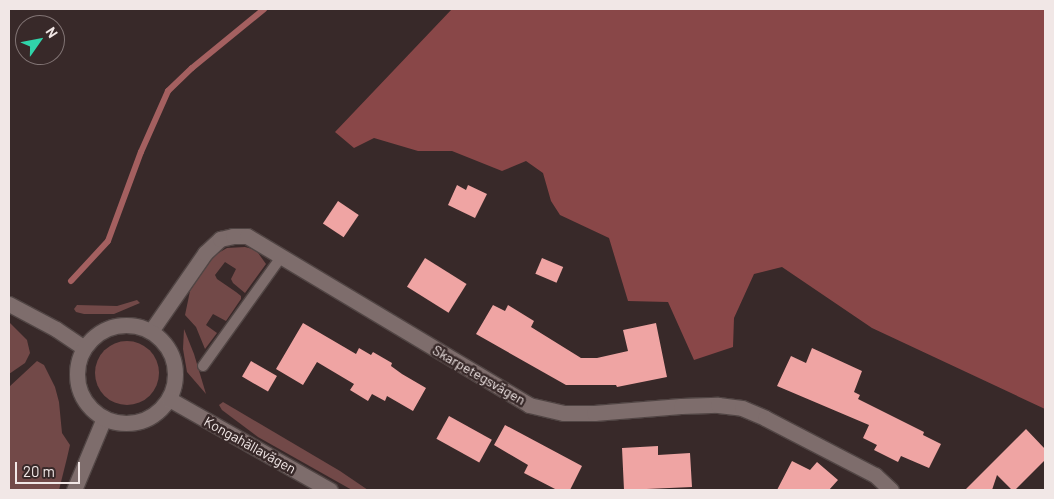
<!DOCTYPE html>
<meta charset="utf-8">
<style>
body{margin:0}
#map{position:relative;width:1054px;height:499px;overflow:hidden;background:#382929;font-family:Barlow,sans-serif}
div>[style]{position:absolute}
.green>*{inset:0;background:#724948}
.round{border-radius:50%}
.forest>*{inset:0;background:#894748}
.stream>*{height:6px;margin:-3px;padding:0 3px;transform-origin:3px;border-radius:3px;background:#a46060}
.building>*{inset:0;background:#efa4a3;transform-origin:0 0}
.roads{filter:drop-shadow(1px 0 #514544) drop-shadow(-1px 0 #514544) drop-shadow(0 1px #514544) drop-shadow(0 -1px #514544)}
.lane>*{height:10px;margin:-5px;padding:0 5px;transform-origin:5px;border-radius:5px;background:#7e6d6c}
.street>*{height:15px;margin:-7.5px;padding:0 7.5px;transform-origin:7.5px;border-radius:7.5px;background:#7e6d6c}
.secondary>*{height:15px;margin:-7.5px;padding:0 7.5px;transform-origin:7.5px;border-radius:7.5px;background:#7e6d6c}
.secondary>.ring{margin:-7.5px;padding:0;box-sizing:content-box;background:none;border:15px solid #7e6d6c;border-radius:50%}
span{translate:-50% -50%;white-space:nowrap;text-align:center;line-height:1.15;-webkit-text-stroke:5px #382929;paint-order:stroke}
.street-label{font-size:14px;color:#f1e7e6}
.frame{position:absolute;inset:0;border:10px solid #f1e7e6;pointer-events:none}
.north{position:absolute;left:15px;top:15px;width:50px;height:50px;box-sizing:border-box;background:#382929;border:1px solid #827575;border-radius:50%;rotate:57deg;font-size:14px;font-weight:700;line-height:20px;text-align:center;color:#f1e7e6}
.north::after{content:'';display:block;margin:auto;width:18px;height:22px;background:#30d4aa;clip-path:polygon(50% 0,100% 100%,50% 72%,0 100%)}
.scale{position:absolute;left:15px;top:462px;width:65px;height:22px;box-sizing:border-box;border:2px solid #f1e7e6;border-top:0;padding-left:6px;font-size:15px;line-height:18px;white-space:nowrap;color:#f1e7e6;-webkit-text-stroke:4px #382929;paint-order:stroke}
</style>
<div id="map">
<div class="green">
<i style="clip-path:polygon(245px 247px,256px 250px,266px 264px,245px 293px,233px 283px,231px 279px,236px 269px,225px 262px,215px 275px,217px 279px,236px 292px,241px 296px,241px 299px,226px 321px,213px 314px,206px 325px,217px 333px,205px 349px,196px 327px,185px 315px,190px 291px,206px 263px,213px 256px,227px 248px)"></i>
<i style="clip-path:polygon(137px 300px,140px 303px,114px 314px,84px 314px,76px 312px,74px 309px,77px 305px,117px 306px)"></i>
<i style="clip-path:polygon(9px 322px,27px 340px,30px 353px,25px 363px,9px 374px)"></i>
<i style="clip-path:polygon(184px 329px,194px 354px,206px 394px,187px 372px,183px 349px)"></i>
<i class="round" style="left:95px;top:341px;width:64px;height:64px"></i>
<i style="clip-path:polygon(37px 361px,44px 365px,55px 387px,59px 402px,62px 433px,70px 445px,67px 458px,59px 490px,9px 490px,9px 387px)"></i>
<i style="clip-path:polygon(223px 402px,340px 471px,368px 490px,352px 490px,258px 437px,222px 410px,219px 405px)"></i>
</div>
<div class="forest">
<i style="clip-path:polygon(452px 9px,1045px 9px,1045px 409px,872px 328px,782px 267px,754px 274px,734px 318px,733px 347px,694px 360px,668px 302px,628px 301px,609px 238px,560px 215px,551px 201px,543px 173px,526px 161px,502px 171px,452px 151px,418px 151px,374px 138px,354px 148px,335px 132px)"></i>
</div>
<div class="stream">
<i style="left:71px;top:281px;width:54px;rotate:-47.2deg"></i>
<i style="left:108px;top:241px;width:95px;rotate:-69.7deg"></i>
<i style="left:141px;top:152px;width:67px;rotate:-66.1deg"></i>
<i style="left:168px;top:91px;width:33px;rotate:-44deg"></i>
<i style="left:192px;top:68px;width:93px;rotate:-39.3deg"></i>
</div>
<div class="building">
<i style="clip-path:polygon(457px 185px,466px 190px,468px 185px,487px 194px,475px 218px,448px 205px)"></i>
<i style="left:338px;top:201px;width:25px;height:27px;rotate:34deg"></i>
<i style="left:425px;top:258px;width:49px;height:34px;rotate:32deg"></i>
<i style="left:542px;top:258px;width:23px;height:17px;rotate:23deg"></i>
<i style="clip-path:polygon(493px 305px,505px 311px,508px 305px,534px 321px,531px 327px,581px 358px,597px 358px,628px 351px,623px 330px,656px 323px,667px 377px,617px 387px,616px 385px,566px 385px,476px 334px)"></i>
<i style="clip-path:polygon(303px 323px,356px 354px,359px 348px,371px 355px,373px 352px,392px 363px,391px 366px,402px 374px,426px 388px,413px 411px,387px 396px,385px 401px,372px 394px,368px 401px,350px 390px,354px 384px,317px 362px,303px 385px,276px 369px)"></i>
<i style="clip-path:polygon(812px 348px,862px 371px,854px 392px,860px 395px,858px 399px,924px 432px,923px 435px,941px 444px,929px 468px,901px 456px,898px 462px,874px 450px,877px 445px,863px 438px,869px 425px,777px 386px,791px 356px,806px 363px)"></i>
<i style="left:251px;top:361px;width:30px;height:18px;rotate:30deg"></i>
<i style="left:449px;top:416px;width:49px;height:26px;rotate:29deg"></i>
<i style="clip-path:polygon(505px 425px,582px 466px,570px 490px,557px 490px,524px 473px,528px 465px,494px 445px)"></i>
<i style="clip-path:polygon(1026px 429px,1045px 449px,1045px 460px,1015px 490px,1012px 490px,997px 475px,992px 490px,965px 490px)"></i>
<i style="clip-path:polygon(658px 446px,658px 455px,690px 453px,692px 487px,624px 490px,622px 448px)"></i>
<i style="clip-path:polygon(792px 461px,810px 470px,817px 462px,838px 480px,829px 490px,777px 490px)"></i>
</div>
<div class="roads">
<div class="lane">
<i style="left:203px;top:366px;width:134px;rotate:-54.4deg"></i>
</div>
<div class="street">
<i style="left:151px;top:331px;width:95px;rotate:-55.3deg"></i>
<i style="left:205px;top:253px;width:21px;rotate:-43deg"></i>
<i style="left:220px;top:239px;width:13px;rotate:-13deg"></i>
<i style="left:233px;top:236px;width:14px"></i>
<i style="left:247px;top:236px;width:329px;rotate:30.9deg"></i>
<i style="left:529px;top:405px;width:36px;rotate:13deg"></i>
<i style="left:564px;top:413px;width:30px"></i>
<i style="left:594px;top:413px;width:87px;rotate:-4.6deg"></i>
<i style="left:681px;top:406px;width:37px;rotate:-2deg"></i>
<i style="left:718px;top:405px;width:24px;rotate:7deg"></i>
<i style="left:742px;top:408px;width:25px;rotate:23deg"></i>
<i style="left:765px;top:418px;width:124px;rotate:27.4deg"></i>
<i style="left:875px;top:475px;width:22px;rotate:43deg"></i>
<i style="left:74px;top:490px;width:78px;rotate:-67.4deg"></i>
</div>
<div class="secondary">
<i style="left:9px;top:304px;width:53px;rotate:28deg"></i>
<i style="left:56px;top:329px;width:34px;rotate:34deg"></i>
<i class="ring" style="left:77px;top:325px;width:83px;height:83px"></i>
<i style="left:169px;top:399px;width:185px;rotate:29.5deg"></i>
</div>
</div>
<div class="street-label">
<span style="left:479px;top:375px;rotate:30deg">Skarpetegsvägen</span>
<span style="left:250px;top:445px;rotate:29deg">Kongahällavägen</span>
</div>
<div class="frame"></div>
<div class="north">N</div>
<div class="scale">20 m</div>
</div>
